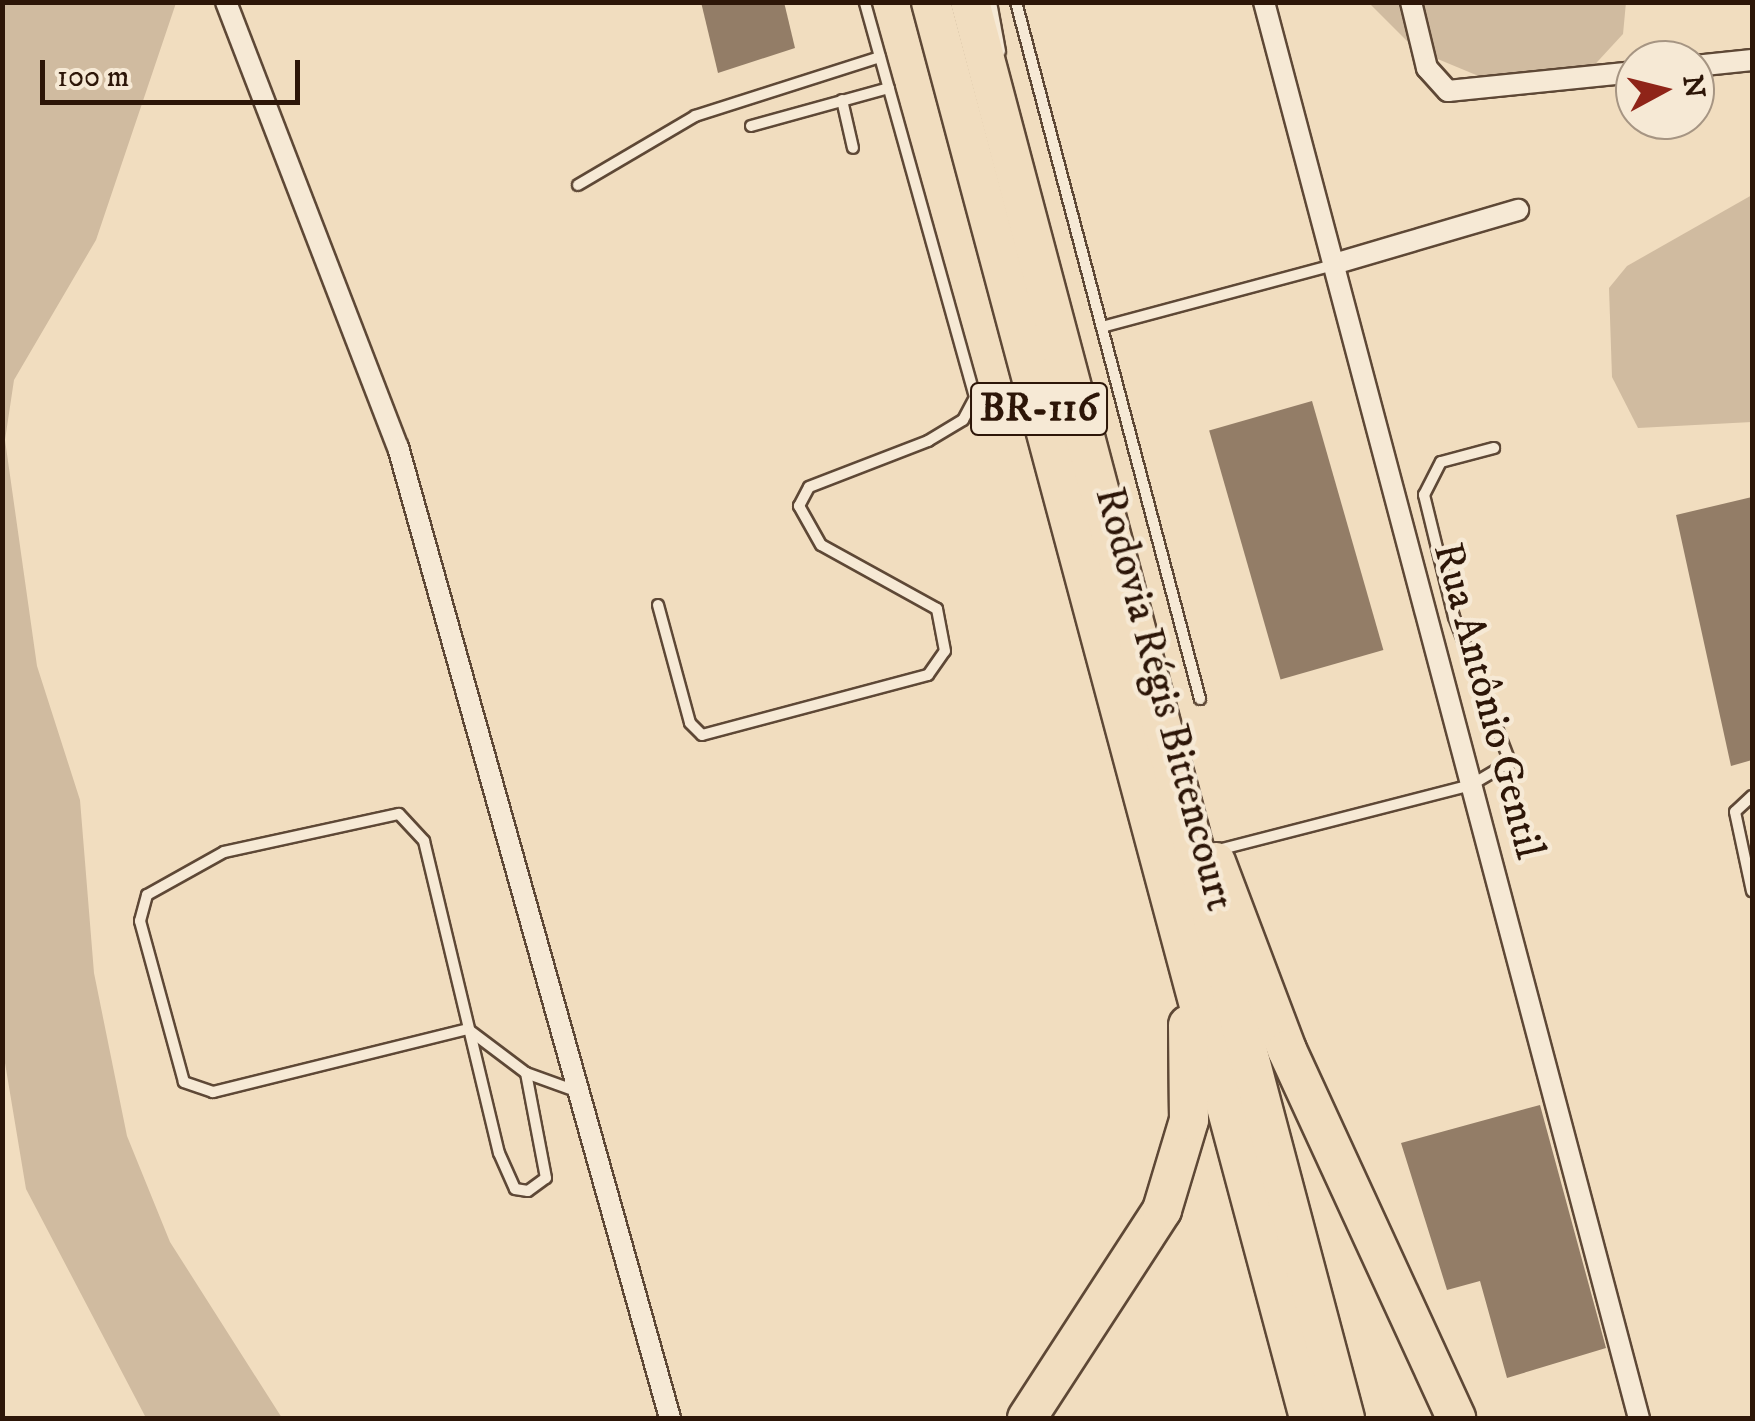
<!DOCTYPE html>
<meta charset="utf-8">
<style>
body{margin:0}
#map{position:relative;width:1755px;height:1421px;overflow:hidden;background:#f1ddbf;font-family:"IM FELL DW Pica",serif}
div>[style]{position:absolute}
.green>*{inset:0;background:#d0bba0}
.building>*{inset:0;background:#937d67;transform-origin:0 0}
.roads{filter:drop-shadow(2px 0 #5e4836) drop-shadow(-2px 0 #5e4836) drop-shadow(0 2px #5e4836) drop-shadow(0 -2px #5e4836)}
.lane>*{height:10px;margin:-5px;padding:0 5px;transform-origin:5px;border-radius:5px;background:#f6e9d5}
.street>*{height:20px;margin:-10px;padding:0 10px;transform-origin:10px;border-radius:10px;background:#f6e9d5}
.highway>*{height:38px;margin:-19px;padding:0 19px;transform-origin:19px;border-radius:19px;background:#f1ddbf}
span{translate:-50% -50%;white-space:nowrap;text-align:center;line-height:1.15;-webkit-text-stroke:9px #f6e9d5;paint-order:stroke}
.shield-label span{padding:2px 8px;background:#f6e9d5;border:2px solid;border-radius:8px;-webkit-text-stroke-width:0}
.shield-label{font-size:40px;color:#2d1608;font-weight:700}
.street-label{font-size:42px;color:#2d1608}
.frame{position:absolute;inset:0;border:5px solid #2d1608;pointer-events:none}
.north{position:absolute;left:1615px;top:40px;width:100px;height:100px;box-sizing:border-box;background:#f6e9d5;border:2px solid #a69583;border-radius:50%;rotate:83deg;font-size:28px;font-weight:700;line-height:40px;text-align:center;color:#2d1608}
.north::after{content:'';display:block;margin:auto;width:35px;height:45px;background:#8f2418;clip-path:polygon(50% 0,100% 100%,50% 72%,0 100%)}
.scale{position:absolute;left:40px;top:60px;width:260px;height:45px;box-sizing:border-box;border:5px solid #2d1608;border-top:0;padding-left:12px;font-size:30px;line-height:35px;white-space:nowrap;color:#2d1608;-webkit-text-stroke:8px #f6e9d5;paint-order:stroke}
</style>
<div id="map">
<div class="green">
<i style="clip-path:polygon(1626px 2px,1623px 34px,1587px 73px,1505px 87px,1416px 50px,1369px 3px)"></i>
<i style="clip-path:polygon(2px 3px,176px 3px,96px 240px,14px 380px,5px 440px,37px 666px,80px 800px,94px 973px,127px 1136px,170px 1242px,282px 1418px,146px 1418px,26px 1189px,2px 1045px)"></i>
<i style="clip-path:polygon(1752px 195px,1752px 422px,1638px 428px,1612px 377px,1609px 288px,1627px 266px)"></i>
</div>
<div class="building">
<i style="clip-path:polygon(701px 2px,784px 2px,795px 48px,718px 73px)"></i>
<i style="left:1312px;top:401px;width:259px;height:107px;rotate:74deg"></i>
<i style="clip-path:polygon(1752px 497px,1752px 760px,1731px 766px,1676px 515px)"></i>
<i style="clip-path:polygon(1540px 1105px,1606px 1348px,1507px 1378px,1480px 1281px,1447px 1290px,1401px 1143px)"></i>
</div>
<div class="roads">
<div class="lane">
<i style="left:991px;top:2px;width:50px;rotate:79.6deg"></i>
<i style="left:1016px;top:2px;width:721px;rotate:75.21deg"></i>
<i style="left:842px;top:100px;width:49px;rotate:77.1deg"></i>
<i style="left:751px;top:126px;width:143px;rotate:-15.4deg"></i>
<i style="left:578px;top:185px;width:136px;rotate:-30.5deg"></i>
<i style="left:695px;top:116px;width:194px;rotate:-17.7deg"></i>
<i style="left:1102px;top:327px;width:239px;rotate:-15deg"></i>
<i style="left:658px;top:605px;width:122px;rotate:74.8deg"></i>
<i style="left:690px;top:723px;width:17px;rotate:45deg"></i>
<i style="left:702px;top:735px;width:234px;rotate:-14.9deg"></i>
<i style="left:928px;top:675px;width:29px;rotate:-55deg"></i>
<i style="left:945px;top:651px;width:43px;rotate:-100.8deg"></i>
<i style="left:937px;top:609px;width:132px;rotate:-151.1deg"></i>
<i style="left:821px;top:545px;width:45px;rotate:-119.4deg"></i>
<i style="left:799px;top:506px;width:21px;rotate:-62deg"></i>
<i style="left:809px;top:487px;width:128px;rotate:-21.1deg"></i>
<i style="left:928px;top:441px;width:41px;rotate:-31deg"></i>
<i style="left:963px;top:420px;width:26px;rotate:-62deg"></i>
<i style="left:975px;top:397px;width:410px;rotate:-105.6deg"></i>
<i style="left:1752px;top:796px;width:23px;rotate:137deg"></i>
<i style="left:1735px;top:812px;width:81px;rotate:77.9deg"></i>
<i style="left:1218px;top:850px;width:261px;rotate:-14.4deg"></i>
<i style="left:1471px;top:785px;width:45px;rotate:-30.5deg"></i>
<i style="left:1510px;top:762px;width:155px;rotate:-111.1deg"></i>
<i style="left:1454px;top:617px;width:126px;rotate:-103.8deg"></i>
<i style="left:1424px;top:495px;width:37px;rotate:-63deg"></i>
<i style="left:1441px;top:462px;width:55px;rotate:-14.8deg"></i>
<i style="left:468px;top:1029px;width:263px;rotate:166.1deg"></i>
<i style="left:213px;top:1092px;width:31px;rotate:-161deg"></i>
<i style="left:184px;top:1082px;width:167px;rotate:-105.3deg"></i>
<i style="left:140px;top:921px;width:27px;rotate:-75deg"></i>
<i style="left:147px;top:895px;width:88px;rotate:-29.2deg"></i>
<i style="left:224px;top:852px;width:179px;rotate:-12.3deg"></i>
<i style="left:399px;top:814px;width:37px;rotate:47deg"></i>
<i style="left:424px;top:841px;width:321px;rotate:76.5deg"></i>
<i style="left:499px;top:1153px;width:39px;rotate:66deg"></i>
<i style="left:515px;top:1189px;width:13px;rotate:9deg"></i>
<i style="left:528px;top:1191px;width:22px;rotate:-36deg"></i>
<i style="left:546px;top:1178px;width:107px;rotate:-100.8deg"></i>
<i style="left:469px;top:1030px;width:71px;rotate:37deg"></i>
<i style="left:526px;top:1073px;width:53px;rotate:19.8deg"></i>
</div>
<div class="street">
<i style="left:226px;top:2px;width:477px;rotate:68.9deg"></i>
<i style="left:398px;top:447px;width:1008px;rotate:74.35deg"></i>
<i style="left:1264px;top:2px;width:1465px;rotate:75.17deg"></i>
<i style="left:1411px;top:2px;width:68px;rotate:76.4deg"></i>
<i style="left:1427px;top:68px;width:31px;rotate:48deg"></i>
<i style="left:1448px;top:91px;width:188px;rotate:-5.8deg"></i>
<i style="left:1695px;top:66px;width:57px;rotate:-6deg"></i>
<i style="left:1334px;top:264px;width:192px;rotate:-16.4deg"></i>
</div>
<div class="highway">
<i style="left:931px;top:2px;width:1466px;rotate:75.05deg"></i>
<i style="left:970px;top:2px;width:1465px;rotate:75.17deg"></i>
<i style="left:1216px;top:862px;width:201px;rotate:69.3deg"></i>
<i style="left:1287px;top:1050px;width:405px;rotate:65.3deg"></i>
<i style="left:1027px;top:1418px;width:248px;rotate:-57deg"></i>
<i style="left:1162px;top:1210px;width:94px;rotate:-73.3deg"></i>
<i style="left:1189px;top:1120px;width:95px;rotate:-90.6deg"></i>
</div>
</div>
<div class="shield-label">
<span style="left:1039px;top:409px">BR-116</span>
</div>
<div class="street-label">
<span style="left:1164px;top:699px;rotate:75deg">Rodovia Régis Bittencourt</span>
<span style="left:1488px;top:701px;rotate:75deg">Rua Antônio Gentil</span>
</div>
<div class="frame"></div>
<div class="north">N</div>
<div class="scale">100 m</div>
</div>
